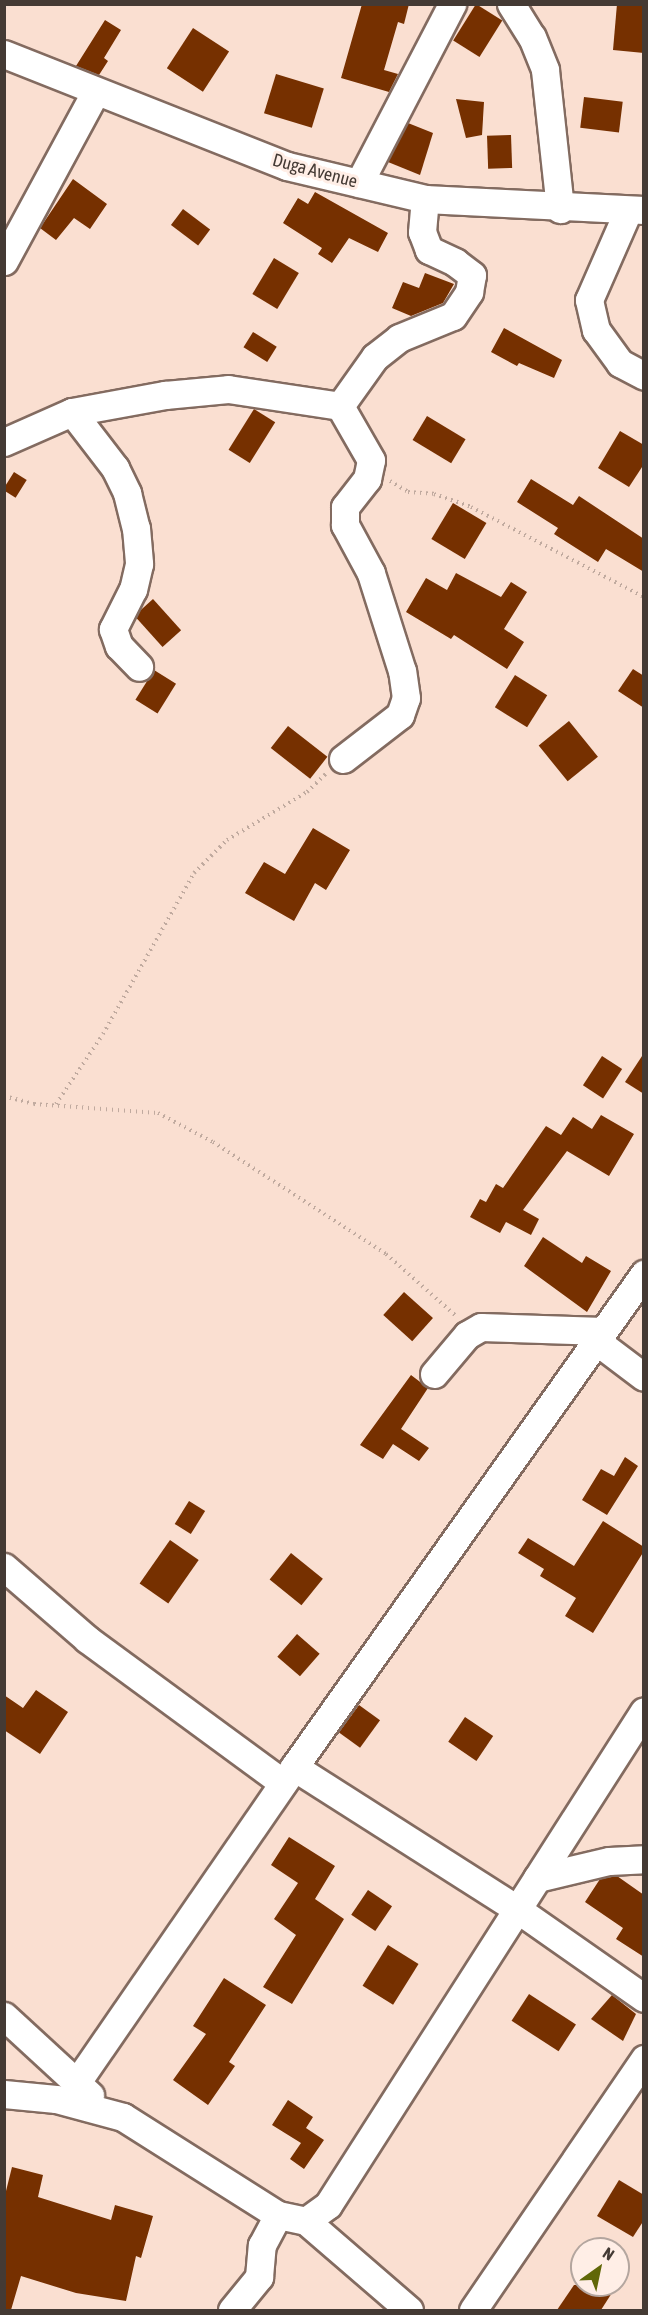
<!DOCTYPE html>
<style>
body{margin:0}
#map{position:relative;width:648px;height:2315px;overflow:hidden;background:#fadfd1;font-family:"Asap Condensed",sans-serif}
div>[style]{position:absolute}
.building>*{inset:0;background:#763000;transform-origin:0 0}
.path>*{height:4px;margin-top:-2px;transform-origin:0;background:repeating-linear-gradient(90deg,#c0aa9f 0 1.5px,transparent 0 6px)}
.roads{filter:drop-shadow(2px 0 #836b60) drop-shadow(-2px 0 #836b60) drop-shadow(0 2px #836b60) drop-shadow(0 -2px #836b60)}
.minor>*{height:27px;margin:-13.5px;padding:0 13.5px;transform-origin:13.5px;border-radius:13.5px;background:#fff}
span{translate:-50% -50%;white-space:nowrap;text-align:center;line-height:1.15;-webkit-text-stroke:6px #ffeee6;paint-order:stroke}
.street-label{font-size:18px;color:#443a34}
.frame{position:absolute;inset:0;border:6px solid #443a34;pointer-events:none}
.north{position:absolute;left:570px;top:2237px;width:60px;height:60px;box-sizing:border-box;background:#ffeee6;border:2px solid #b4a69f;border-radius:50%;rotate:33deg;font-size:16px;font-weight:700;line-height:24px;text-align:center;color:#443a34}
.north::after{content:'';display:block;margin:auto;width:21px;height:27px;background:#616707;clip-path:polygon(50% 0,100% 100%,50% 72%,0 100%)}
</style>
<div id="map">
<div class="building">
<i style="clip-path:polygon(362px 4px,409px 4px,404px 24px,398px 22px,384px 70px,398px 74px,389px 92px,341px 78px)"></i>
<i style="left:476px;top:4px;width:31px;height:43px;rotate:32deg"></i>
<i style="clip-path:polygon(617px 4px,644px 4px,644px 53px,613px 50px)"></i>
<i style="clip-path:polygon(105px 20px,121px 30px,104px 58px,108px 61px,99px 75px,76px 66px)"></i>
<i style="left:193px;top:28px;width:43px;height:48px;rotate:33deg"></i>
<i style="left:276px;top:74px;width:50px;height:41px;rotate:17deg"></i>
<i style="left:584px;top:97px;width:39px;height:31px;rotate:7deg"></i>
<i style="clip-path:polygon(456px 99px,484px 102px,482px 135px,466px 138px)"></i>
<i style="clip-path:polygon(408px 123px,433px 133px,420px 175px,388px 162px)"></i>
<i style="left:511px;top:135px;width:33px;height:24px;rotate:88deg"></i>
<i style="clip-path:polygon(73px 179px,107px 204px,90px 229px,74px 218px,56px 240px,40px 228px)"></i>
<i style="clip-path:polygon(315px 192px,388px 233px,378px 252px,349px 238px,332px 263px,318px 254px,322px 248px,283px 223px,298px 198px,308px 204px)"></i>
<i style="left:183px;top:209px;width:34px;height:20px;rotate:37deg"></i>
<i style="left:274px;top:258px;width:29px;height:42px;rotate:31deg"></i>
<i style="clip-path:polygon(425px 273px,454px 284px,443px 303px,411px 316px,392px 308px,403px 282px,419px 288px)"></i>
<i style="clip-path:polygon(504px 328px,562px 360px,554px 378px,519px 363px,517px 366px,491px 352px)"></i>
<i style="left:253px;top:332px;width:28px;height:18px;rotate:32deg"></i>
<i style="left:254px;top:409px;width:25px;height:48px;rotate:32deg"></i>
<i style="left:427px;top:416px;width:45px;height:28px;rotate:31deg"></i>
<i style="clip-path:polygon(620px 431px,644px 445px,644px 464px,629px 487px,598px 468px)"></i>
<i style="left:14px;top:472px;width:15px;height:21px;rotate:32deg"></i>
<i style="clip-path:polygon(531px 479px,573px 505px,579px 496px,644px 539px,644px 572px,606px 549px,598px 562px,554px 534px,558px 528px,517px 502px)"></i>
<i style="left:453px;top:503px;width:39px;height:42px;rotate:31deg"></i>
<i style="clip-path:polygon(456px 573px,501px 597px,511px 582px,527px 592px,504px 629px,524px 642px,507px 669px,454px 635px,451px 639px,406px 612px,426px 578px,447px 590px)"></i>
<i style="left:153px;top:599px;width:42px;height:25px;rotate:48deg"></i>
<i style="clip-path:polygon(633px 669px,644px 676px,644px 708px,618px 691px)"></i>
<i style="left:154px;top:670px;width:26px;height:35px;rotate:32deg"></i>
<i style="left:515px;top:675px;width:38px;height:38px;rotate:32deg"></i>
<i style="left:569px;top:721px;width:46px;height:39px;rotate:51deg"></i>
<i style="left:288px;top:726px;width:50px;height:28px;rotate:38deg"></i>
<i style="clip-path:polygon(313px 828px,350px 850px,326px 890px,315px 883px,294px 921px,245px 893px,264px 862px,285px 874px)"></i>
<i style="clip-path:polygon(644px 1053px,644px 1094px,625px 1082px)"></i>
<i style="left:602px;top:1056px;width:24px;height:35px;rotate:33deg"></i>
<i style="clip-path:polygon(601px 1115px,634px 1134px,609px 1176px,567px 1151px,523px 1210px,539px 1219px,531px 1235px,506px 1222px,500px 1233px,470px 1217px,480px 1199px,486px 1202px,496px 1184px,503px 1188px,546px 1126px,561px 1135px,573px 1117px,592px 1129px)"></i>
<i style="clip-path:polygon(543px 1237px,582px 1263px,586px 1256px,611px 1271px,587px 1312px,524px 1266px)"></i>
<i style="left:404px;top:1292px;width:39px;height:31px;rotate:42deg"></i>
<i style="clip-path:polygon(411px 1375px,428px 1388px,401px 1429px,429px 1448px,419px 1461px,393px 1444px,383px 1459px,360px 1445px)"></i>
<i style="clip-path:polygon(625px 1457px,638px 1466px,607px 1515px,582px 1500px,601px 1469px,614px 1476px)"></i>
<i style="left:189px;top:1501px;width:19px;height:27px;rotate:32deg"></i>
<i style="clip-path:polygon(603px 1521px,644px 1547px,644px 1551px,593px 1633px,565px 1616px,576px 1598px,540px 1576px,544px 1569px,518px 1553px,528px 1538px,574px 1566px)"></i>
<i style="left:170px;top:1540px;width:35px;height:53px;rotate:35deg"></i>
<i style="left:291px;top:1553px;width:41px;height:34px;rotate:39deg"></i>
<i style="left:297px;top:1634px;width:30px;height:30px;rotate:41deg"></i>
<i style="clip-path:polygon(36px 1690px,68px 1712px,40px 1754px,4px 1730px,4px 1695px,23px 1708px)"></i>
<i style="left:359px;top:1705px;width:26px;height:34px;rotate:36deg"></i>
<i style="left:465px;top:1717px;width:34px;height:30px;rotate:34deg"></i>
<i style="clip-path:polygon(289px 1837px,335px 1866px,315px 1899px,344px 1919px,292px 2004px,263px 1987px,296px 1935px,274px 1919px,298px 1883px,271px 1865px)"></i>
<i style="clip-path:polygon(617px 1876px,644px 1895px,644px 1957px,616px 1939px,623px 1928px,585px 1902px,600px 1879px)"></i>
<i style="left:368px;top:1890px;width:29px;height:30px;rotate:34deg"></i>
<i style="left:388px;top:1945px;width:36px;height:48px;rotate:32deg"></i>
<i style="clip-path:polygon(224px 1978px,266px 2005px,229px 2062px,235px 2066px,208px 2105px,173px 2080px,206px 2034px,193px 2026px)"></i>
<i style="left:529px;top:1994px;width:56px;height:32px;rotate:33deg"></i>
<i style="clip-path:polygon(612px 1995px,636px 2014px,623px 2041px,591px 2019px)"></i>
<i style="clip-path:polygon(288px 2100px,313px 2117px,306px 2128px,324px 2140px,304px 2169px,290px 2159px,301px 2143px,272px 2125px)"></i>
<i style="clip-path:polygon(12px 2167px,43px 2175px,38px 2197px,111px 2220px,115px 2205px,153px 2216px,141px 2258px,136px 2256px,126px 2301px,76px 2293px,21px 2276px,11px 2310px,4px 2310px,4px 2199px)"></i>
<i style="clip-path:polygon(619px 2180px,644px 2195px,644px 2220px,633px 2237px,597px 2216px)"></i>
<i style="clip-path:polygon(574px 2285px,617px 2285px,601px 2310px,557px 2310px)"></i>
</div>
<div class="path">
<i style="left:390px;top:481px;width:21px;rotate:31deg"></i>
<i style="left:408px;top:492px;width:26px;rotate:4deg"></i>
<i style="left:434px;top:494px;width:39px;rotate:19deg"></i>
<i style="left:471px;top:507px;width:195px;rotate:27.5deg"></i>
<i style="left:4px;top:1096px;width:31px;rotate:15deg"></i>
<i style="left:34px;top:1104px;width:124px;rotate:4.2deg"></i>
<i style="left:158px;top:1113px;width:62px;rotate:27.8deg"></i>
<i style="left:213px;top:1142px;width:206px;rotate:32.9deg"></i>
<i style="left:386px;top:1254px;width:92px;rotate:41.5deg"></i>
<i style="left:56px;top:1104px;width:84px;rotate:-56.1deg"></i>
<i style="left:103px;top:1034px;width:185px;rotate:-60.5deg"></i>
<i style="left:194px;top:873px;width:47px;rotate:-45deg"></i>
<i style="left:227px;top:840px;width:93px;rotate:-31deg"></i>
<i style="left:307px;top:792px;width:28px;rotate:-44deg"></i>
</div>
<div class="roads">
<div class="minor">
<i style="left:511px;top:4px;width:39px;rotate:58deg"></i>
<i style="left:532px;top:37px;width:35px;rotate:68deg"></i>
<i style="left:545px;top:70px;width:140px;rotate:83.8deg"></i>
<i style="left:4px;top:54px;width:304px;rotate:21.6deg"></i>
<i style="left:287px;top:166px;width:142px;rotate:13.4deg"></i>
<i style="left:425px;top:199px;width:219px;rotate:2.9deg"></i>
<i style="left:359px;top:183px;width:202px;rotate:-62.5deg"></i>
<i style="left:628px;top:211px;width:97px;rotate:113.7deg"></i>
<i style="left:589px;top:300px;width:31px;rotate:77deg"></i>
<i style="left:596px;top:330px;width:41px;rotate:54deg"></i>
<i style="left:620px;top:363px;width:27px;rotate:28deg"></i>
<i style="left:4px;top:261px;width:191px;rotate:-61.6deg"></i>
<i style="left:72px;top:412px;width:71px;rotate:52.5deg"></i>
<i style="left:115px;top:468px;width:28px;rotate:64deg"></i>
<i style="left:127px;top:493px;width:36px;rotate:76deg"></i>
<i style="left:136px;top:528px;width:36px;rotate:85deg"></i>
<i style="left:139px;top:564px;width:26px;rotate:103deg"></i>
<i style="left:133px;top:589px;width:45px;rotate:116.6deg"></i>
<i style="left:113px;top:629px;width:18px;rotate:71deg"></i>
<i style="left:119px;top:646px;width:29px;rotate:46deg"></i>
<i style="left:4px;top:442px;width:74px;rotate:-23.8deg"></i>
<i style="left:72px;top:412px;width:95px;rotate:-10.4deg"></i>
<i style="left:165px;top:395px;width:63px;rotate:-5.4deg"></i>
<i style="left:228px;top:389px;width:113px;rotate:8.6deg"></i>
<i style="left:343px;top:759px;width:72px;rotate:-37.7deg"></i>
<i style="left:400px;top:715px;width:18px;rotate:-71deg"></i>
<i style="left:406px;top:698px;width:27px;rotate:-98deg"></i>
<i style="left:402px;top:671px;width:103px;rotate:-107.6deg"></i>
<i style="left:371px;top:573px;width:55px;rotate:-118.4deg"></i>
<i style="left:345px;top:525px;width:18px;rotate:-90deg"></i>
<i style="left:345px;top:507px;width:36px;rotate:-52deg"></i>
<i style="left:367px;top:479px;width:19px;rotate:-78deg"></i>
<i style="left:371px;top:460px;width:62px;rotate:-119.9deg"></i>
<i style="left:340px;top:406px;width:60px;rotate:-54.5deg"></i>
<i style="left:375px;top:357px;width:31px;rotate:-38deg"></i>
<i style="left:399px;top:338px;width:58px;rotate:-22.2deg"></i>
<i style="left:453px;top:316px;width:29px;rotate:-56deg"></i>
<i style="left:469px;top:292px;width:17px;rotate:-80deg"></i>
<i style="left:472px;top:275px;width:21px;rotate:-143deg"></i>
<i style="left:455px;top:262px;width:29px;rotate:-155deg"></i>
<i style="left:429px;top:250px;width:19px;rotate:-111deg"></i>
<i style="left:422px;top:232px;width:33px;rotate:-85deg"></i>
<i style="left:595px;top:1340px;width:61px;rotate:37.1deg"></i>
<i style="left:434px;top:1374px;width:51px;rotate:-49.8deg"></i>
<i style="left:467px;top:1335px;width:16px;rotate:-30deg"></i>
<i style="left:481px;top:1327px;width:122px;rotate:1.9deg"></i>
<i style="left:4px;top:1567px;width:110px;rotate:40.9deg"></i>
<i style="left:87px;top:1639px;width:243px;rotate:36.3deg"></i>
<i style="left:294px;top:1767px;width:264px;rotate:32.5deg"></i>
<i style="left:517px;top:1909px;width:155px;rotate:35deg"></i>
<i style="left:537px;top:1878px;width:74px;rotate:-13.3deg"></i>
<i style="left:609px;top:1861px;width:35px;rotate:-3deg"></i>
<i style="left:4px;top:2016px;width:117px;rotate:42.6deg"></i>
<i style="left:75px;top:2085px;width:386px;rotate:-55.4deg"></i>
<i style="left:294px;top:1767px;width:605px;rotate:-54.63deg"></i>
<i style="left:4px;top:2094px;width:52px;rotate:5.5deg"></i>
<i style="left:56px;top:2099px;width:69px;rotate:15deg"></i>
<i style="left:123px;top:2117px;width:183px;rotate:32.3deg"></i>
<i style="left:278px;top:2215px;width:29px;rotate:12deg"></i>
<i style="left:306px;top:2221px;width:27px;rotate:-36deg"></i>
<i style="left:328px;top:2205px;width:586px;rotate:-57.39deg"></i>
<i style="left:306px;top:2221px;width:136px;rotate:40.8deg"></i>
<i style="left:232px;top:2310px;width:43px;rotate:-50.7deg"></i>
<i style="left:259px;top:2277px;width:32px;rotate:-85deg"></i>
<i style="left:262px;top:2245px;width:34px;rotate:-62deg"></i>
<i style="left:473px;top:2310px;width:304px;rotate:-55.7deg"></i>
</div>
</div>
<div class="street-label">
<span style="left:315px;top:171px;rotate:15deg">Duga Avenue</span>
</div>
<div class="frame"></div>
<div class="north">N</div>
</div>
